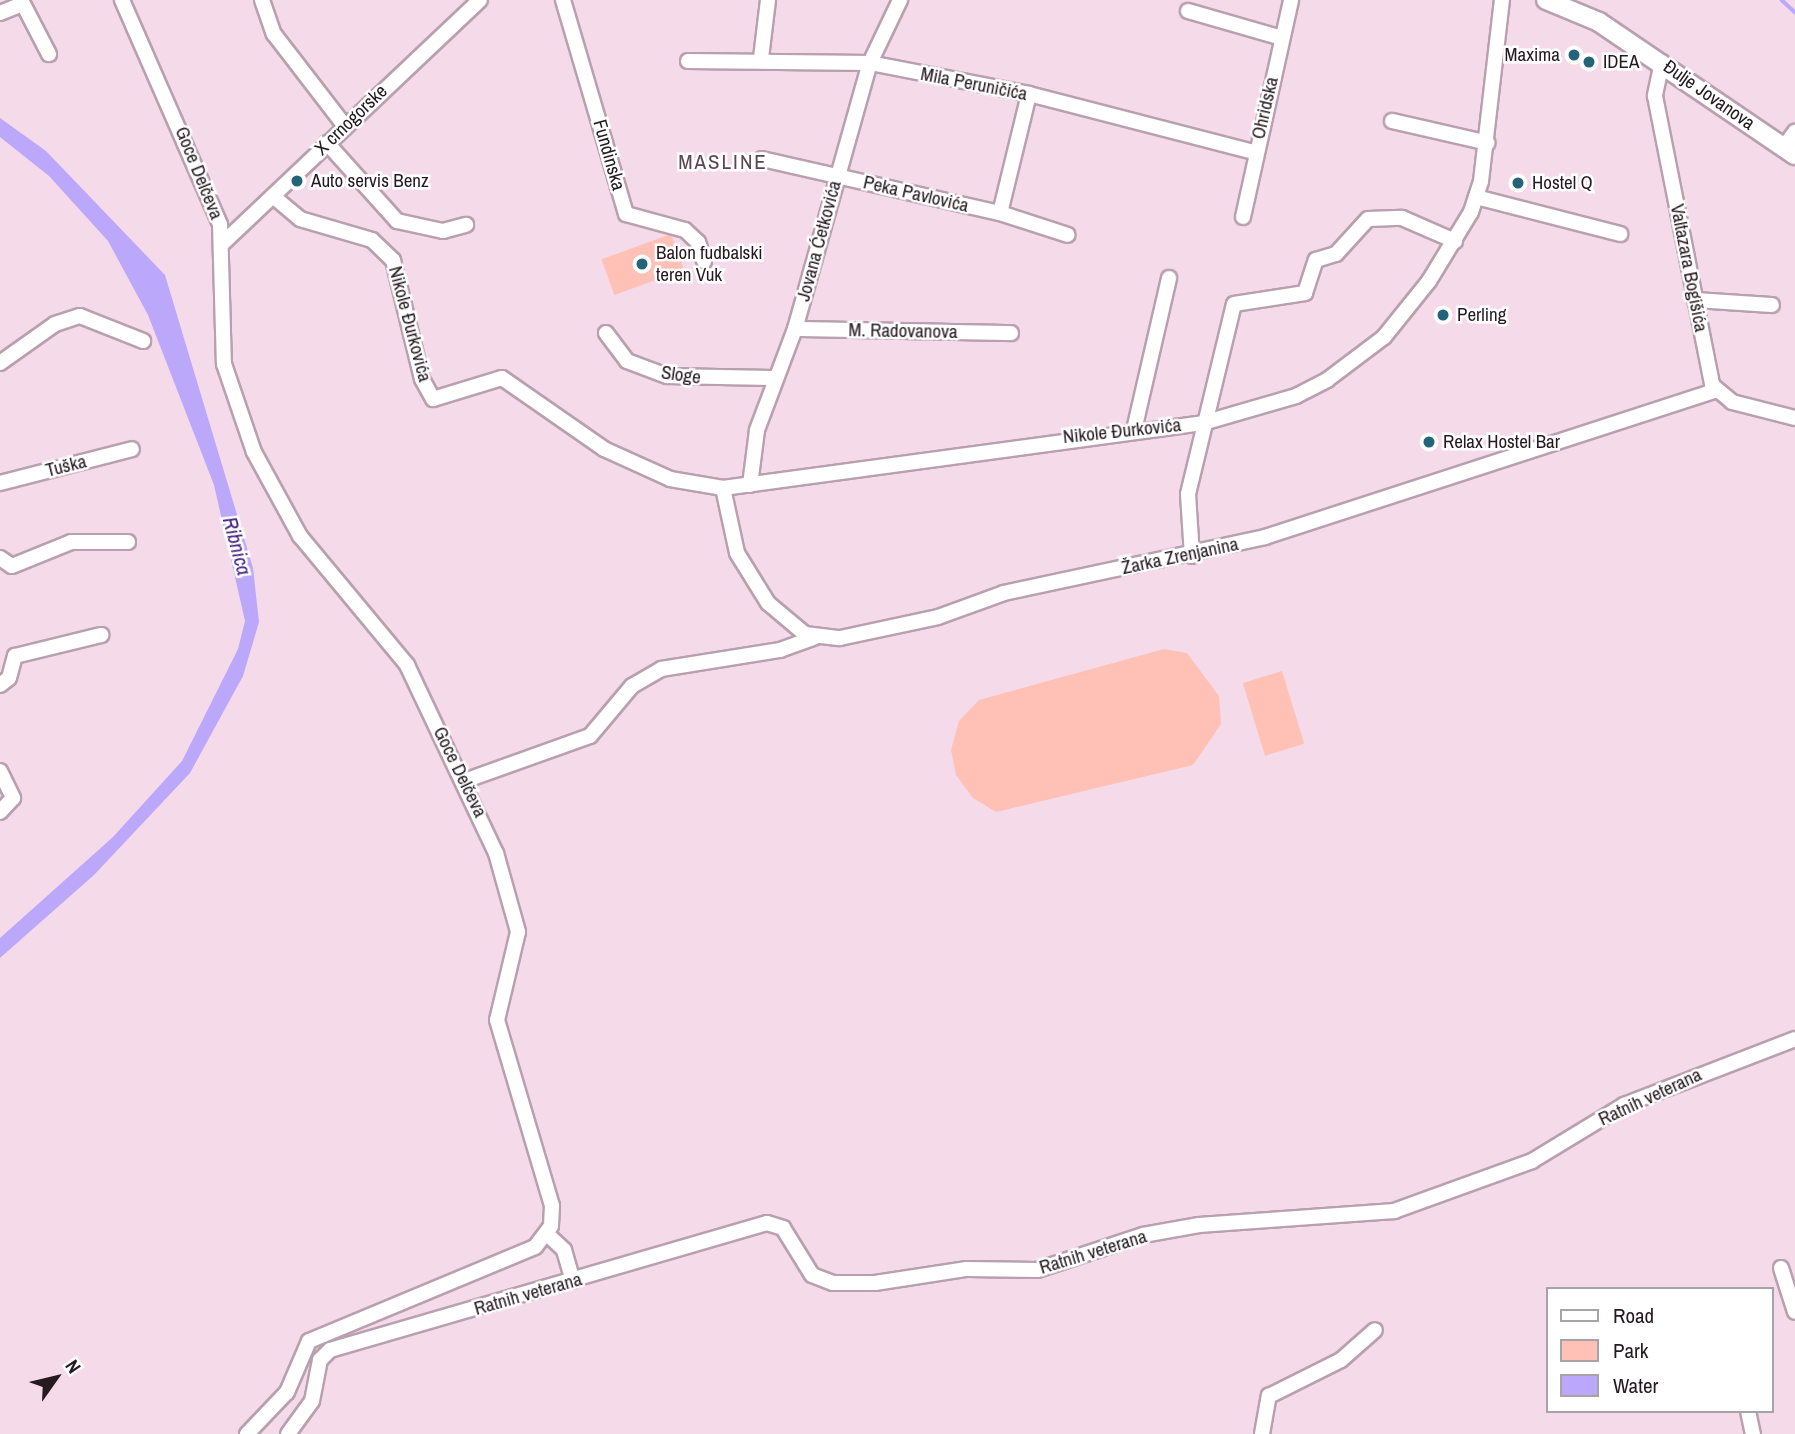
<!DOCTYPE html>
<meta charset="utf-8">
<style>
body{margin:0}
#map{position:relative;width:1795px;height:1434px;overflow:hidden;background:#f5daea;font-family:"Archivo Narrow",sans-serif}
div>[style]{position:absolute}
.green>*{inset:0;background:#ffc1b5;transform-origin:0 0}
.water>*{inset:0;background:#bba8fa}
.stream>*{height:3.5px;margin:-1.75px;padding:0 1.75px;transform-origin:1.75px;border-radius:1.75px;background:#bba8fa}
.roads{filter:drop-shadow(2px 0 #b9a0ae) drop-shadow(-2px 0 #b9a0ae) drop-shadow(0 2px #b9a0ae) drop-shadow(0 -2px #b9a0ae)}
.minor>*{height:14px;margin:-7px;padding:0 7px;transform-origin:7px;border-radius:7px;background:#fff}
.tertiary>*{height:18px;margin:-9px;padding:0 9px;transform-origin:9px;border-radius:9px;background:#fff}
.dots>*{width:19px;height:19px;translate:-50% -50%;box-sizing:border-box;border:4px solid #fff;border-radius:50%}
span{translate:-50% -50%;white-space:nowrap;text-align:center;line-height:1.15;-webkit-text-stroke:5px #fff;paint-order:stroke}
.poi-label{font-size:19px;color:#241a20}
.right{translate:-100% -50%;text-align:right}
.left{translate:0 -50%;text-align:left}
.street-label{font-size:19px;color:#241a20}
.neighbourhood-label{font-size:21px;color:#5b4552;letter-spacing:2px}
.water-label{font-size:21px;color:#43217e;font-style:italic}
.legend{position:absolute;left:1546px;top:1287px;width:228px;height:126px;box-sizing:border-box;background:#fff;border:2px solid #a7a3a6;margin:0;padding:9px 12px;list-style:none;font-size:21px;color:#241a20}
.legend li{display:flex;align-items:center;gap:14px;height:35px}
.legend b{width:35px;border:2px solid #a7a3a6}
.north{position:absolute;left:21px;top:1343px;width:70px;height:70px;-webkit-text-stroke:5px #fff;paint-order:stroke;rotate:56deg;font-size:19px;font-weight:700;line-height:28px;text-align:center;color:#241a20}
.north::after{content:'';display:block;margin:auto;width:24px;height:32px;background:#241a20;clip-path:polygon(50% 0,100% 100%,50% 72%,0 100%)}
</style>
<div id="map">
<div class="green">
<i style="left:671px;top:234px;width:38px;height:74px;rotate:70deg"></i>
<i style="clip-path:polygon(1164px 649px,1187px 653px,1219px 696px,1221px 724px,1193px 765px,996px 812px,973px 798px,956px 775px,951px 750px,959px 721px,979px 700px)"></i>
<i style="left:1282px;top:671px;width:76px;height:41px;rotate:73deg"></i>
</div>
<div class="water">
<i style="clip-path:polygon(0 118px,46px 151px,165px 275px,253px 568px,259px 622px,243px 676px,190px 773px,94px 875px,0 958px,0 938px,113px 837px,182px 761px,238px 649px,245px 621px,214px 485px,148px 315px,108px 241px,49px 176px,0 137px)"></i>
</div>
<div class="stream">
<i style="left:1782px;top:0;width:18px;rotate:43deg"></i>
</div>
<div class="roads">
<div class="minor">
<i style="left:21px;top:0;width:61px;rotate:62.6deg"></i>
<i style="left:122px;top:0;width:244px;rotate:66.4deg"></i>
<i style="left:220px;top:224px;width:140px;rotate:88.4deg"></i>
<i style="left:224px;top:364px;width:93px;rotate:71.2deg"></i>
<i style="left:254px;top:452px;width:96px;rotate:61.3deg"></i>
<i style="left:300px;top:536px;width:168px;rotate:50.3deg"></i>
<i style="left:407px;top:665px;width:208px;rotate:64.7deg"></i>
<i style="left:496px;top:853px;width:82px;rotate:74.4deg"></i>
<i style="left:518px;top:932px;width:90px;rotate:103.4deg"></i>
<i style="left:497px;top:1020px;width:194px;rotate:73.5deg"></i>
<i style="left:552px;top:1206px;width:20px;rotate:93deg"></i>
<i style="left:551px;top:1226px;width:26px;rotate:127deg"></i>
<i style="left:535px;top:1247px;width:245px;rotate:157.4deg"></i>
<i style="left:309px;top:1341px;width:56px;rotate:113.3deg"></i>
<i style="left:287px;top:1392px;width:58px;rotate:133.6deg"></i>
<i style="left:262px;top:0;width:36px;rotate:71deg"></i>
<i style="left:274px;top:34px;width:115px;rotate:52.4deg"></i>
<i style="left:563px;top:0;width:223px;rotate:73.6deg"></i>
<i style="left:626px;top:214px;width:61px;rotate:15.2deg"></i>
<i style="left:685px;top:230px;width:18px;rotate:43deg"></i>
<i style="left:698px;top:242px;width:20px;rotate:72deg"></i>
<i style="left:1188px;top:11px;width:98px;rotate:16deg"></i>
<i style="left:0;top:13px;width:24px;rotate:-22deg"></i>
<i style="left:761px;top:58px;width:58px;rotate:-83.1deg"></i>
<i style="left:688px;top:61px;width:182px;rotate:0.6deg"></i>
<i style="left:870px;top:63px;width:162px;rotate:11deg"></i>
<i style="left:1029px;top:94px;width:232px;rotate:14.5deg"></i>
<i style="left:1662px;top:62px;width:35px;rotate:102deg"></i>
<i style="left:1655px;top:96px;width:295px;rotate:78.8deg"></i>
<i style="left:1712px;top:385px;width:26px;rotate:40deg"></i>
<i style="left:1732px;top:402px;width:65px;rotate:14.3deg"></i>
<i style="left:1392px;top:121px;width:98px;rotate:12.9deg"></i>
<i style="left:327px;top:143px;width:105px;rotate:48.1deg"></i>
<i style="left:397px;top:221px;width:47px;rotate:12.3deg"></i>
<i style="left:443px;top:231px;width:24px;rotate:-15deg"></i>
<i style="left:1784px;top:147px;width:19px;rotate:-54deg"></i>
<i style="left:762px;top:159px;width:244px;rotate:12.8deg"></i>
<i style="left:1000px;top:213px;width:71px;rotate:17.9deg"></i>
<i style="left:274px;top:197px;width:34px;rotate:40deg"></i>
<i style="left:300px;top:219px;width:75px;rotate:16.3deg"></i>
<i style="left:372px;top:240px;width:29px;rotate:44deg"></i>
<i style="left:393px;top:260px;width:122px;rotate:76.3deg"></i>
<i style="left:422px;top:379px;width:23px;rotate:61deg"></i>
<i style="left:433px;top:399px;width:72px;rotate:-16.9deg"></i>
<i style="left:502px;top:378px;width:124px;rotate:34.8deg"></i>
<i style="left:604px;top:449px;width:72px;rotate:24.4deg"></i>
<i style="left:670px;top:479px;width:54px;rotate:9.6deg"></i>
<i style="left:723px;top:488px;width:484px;rotate:-7.7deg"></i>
<i style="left:1203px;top:423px;width:97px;rotate:-16.2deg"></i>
<i style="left:1296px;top:396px;width:35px;rotate:-27deg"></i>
<i style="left:1327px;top:380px;width:71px;rotate:-37deg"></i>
<i style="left:1384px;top:337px;width:72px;rotate:-51.2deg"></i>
<i style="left:1429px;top:281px;width:81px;rotate:-58.7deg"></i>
<i style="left:1471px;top:212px;width:33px;rotate:-72deg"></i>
<i style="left:1481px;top:181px;width:182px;rotate:-83.4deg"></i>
<i style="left:1476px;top:197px;width:149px;rotate:14.4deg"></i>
<i style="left:1000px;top:213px;width:122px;rotate:-76.3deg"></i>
<i style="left:1243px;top:217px;width:222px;rotate:-77.5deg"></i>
<i style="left:224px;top:242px;width:352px;rotate:-43.4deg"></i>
<i style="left:1695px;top:300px;width:77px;rotate:3.7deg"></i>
<i style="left:795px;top:329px;width:216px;rotate:1.1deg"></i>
<i style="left:606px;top:333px;width:35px;rotate:53deg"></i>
<i style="left:627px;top:361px;width:43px;rotate:20.6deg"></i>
<i style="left:667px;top:376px;width:105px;rotate:1.1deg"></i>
<i style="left:0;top:363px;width:67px;rotate:-35.3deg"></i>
<i style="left:55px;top:324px;width:26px;rotate:-18deg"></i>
<i style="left:80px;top:316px;width:68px;rotate:21.6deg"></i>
<i style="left:1134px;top:430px;width:156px;rotate:-77deg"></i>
<i style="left:0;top:483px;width:136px;rotate:-14.4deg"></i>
<i style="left:750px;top:485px;width:55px;rotate:-82.7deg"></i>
<i style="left:757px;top:430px;width:108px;rotate:-69.4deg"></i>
<i style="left:795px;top:329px;width:276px;rotate:-74.3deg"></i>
<i style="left:870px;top:63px;width:70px;rotate:-64.5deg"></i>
<i style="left:723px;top:488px;width:66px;rotate:77.8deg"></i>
<i style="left:737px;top:553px;width:59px;rotate:58.2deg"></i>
<i style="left:768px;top:603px;width:48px;rotate:40deg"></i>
<i style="left:805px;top:634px;width:35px;rotate:7deg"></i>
<i style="left:840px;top:638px;width:100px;rotate:-12.1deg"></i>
<i style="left:938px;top:617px;width:70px;rotate:-20deg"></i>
<i style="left:1004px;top:593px;width:267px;rotate:-12.1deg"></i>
<i style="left:1265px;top:537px;width:473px;rotate:-18deg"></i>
<i style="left:1192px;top:556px;width:62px;rotate:-93.7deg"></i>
<i style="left:1188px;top:494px;width:195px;rotate:-76.4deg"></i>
<i style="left:1234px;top:304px;width:72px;rotate:-8.8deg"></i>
<i style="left:1305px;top:293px;width:35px;rotate:-72deg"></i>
<i style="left:1316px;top:260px;width:21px;rotate:-17deg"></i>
<i style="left:1336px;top:254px;width:47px;rotate:-47.6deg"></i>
<i style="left:1368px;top:219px;width:34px;rotate:-2deg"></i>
<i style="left:1402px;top:218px;width:58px;rotate:23.5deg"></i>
<i style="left:0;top:558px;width:14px;rotate:34deg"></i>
<i style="left:12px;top:566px;width:64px;rotate:-22.1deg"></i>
<i style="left:71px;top:542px;width:57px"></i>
<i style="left:0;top:685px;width:11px;rotate:-38deg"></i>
<i style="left:9px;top:678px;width:23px;rotate:-75deg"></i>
<i style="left:15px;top:656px;width:89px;rotate:-13.7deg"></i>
<i style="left:0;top:771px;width:30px;rotate:64deg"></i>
<i style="left:13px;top:798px;width:19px;rotate:133deg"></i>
<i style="left:464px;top:781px;width:134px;rotate:-19.7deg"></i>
<i style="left:590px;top:736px;width:65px;rotate:-50deg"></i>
<i style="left:632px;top:686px;width:34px;rotate:-30deg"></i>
<i style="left:661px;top:669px;width:121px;rotate:-9.1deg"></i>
<i style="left:780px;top:650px;width:37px;rotate:-20deg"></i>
<i style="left:547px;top:1234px;width:23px;rotate:43deg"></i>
<i style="left:564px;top:1250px;width:32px;rotate:74deg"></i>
<i style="left:1781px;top:1268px;width:46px;rotate:72.3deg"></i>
<i style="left:1748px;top:1411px;width:24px;rotate:78deg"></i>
<i style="left:288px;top:1434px;width:41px;rotate:-54deg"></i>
<i style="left:312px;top:1401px;width:42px;rotate:-79deg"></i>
<i style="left:320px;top:1360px;width:14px;rotate:-45deg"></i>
<i style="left:330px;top:1350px;width:455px;rotate:-16.2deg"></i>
<i style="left:767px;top:1223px;width:17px;rotate:17deg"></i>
<i style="left:783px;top:1228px;width:55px;rotate:58.3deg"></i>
<i style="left:812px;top:1275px;width:22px;rotate:21deg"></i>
<i style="left:833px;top:1283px;width:42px"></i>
<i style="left:875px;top:1283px;width:93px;rotate:-8.7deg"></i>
<i style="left:967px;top:1269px;width:70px;rotate:0.8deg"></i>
<i style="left:1037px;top:1270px;width:112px;rotate:-18.3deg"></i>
<i style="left:1143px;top:1235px;width:57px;rotate:-10.1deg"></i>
<i style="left:1199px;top:1225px;width:196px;rotate:-4.1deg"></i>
<i style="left:1394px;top:1211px;width:147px;rotate:-19.9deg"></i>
<i style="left:1532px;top:1161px;width:108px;rotate:-31.3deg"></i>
<i style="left:1624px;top:1105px;width:183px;rotate:-21.1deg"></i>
<i style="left:1262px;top:1434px;width:39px;rotate:-80deg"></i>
<i style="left:1269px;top:1396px;width:80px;rotate:-26.6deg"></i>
<i style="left:1341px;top:1360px;width:45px;rotate:-41.4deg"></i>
</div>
<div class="tertiary">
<i style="left:1546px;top:0;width:57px;rotate:22.5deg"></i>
<i style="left:1599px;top:22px;width:237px;rotate:34.2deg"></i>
</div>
</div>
<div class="dots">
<i style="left:1574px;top:55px;background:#236478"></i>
<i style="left:1589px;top:62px;background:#236478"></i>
<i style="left:297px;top:181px;background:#236478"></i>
<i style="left:1518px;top:183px;background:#236478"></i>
<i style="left:642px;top:264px;background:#236478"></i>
<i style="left:1443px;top:315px;background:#236478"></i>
<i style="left:1429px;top:442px;background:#236478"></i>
</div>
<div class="poi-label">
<span class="right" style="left:1560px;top:55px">Maxima</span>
<span class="left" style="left:1603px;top:62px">IDEA</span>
<span class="left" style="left:311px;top:181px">Auto servis Benz</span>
<span class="left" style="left:1532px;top:183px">Hostel Q</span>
<span class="left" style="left:656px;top:264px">Balon fudbalski<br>teren Vuk</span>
<span class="left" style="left:1457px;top:315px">Perling</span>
<span class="left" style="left:1443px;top:442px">Relax Hostel Bar</span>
</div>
<div class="street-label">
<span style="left:974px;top:84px;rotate:11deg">Mila Peruničića</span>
<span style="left:1709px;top:95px;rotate:35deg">Đulje Jovanova</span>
<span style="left:1265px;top:108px;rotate:-77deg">Ohridska</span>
<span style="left:351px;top:120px;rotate:-44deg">X crnogorske</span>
<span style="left:609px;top:155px;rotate:74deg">Fundinska</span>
<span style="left:199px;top:173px;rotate:68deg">Goce Delčeva</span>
<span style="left:916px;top:194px;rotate:13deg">Peka Pavlovića</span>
<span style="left:819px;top:241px;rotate:-75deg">Jovana Ćetkovića</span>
<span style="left:1689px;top:268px;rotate:79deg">Valtazara Bogišića</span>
<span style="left:410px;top:324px;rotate:75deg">Nikole Đurkovića</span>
<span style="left:903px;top:331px;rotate:1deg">M. Radovanova</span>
<span style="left:681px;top:375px;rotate:8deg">Sloge</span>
<span style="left:1122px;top:431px;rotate:-6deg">Nikole Đurkovića</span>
<span style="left:66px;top:466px;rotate:-14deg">Tuška</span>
<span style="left:1180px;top:556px;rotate:-12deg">Žarka Zrenjanina</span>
<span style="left:460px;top:772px;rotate:64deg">Goce Delčeva</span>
<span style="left:1650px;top:1097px;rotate:-25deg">Ratnih veterana</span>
<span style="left:1093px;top:1252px;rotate:-17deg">Ratnih veterana</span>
<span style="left:528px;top:1294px;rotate:-16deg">Ratnih veterana</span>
</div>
<div class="neighbourhood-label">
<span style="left:723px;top:162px">MASLINE</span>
</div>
<div class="water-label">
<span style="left:237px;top:546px;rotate:75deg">Ribnica</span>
</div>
<ul class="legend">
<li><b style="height:9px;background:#fff"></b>Road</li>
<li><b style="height:19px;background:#ffc1b5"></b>Park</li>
<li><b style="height:19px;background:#bba8fa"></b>Water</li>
</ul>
<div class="north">N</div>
</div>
